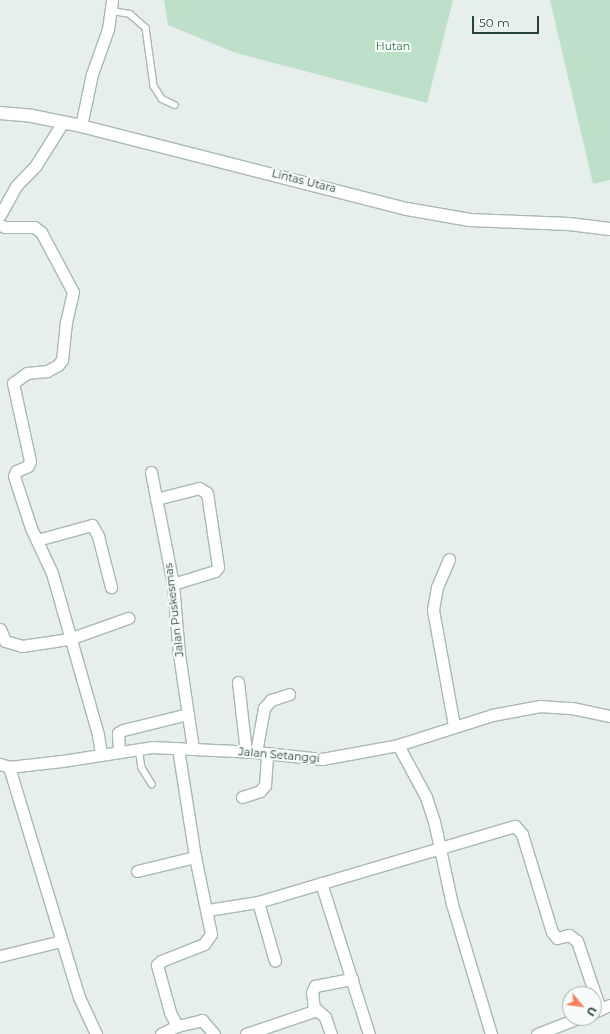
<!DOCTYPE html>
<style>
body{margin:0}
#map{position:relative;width:610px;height:1034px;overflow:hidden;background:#e6efeb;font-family:Montserrat,sans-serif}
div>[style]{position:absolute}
.green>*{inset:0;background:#bfe0c8}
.roads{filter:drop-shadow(1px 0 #a8b8b2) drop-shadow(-1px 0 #a8b8b2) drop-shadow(0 1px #a8b8b2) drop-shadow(0 -1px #a8b8b2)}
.lane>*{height:5.5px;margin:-2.75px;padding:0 2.75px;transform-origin:2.75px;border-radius:2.75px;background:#fff}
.street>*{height:11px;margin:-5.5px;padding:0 5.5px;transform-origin:5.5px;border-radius:5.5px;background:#fff}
.secondary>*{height:12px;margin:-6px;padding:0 6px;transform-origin:6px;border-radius:6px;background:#fff}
span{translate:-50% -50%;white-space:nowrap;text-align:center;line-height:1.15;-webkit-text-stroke:4px #f7fbf9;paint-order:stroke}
.park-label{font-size:11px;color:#2d7a4b}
.street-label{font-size:11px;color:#24423a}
.north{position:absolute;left:562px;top:986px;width:40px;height:40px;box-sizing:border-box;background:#f7fbf9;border:1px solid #a3b1ad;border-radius:50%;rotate:119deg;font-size:11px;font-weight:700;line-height:16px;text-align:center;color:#24423a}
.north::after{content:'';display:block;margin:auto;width:14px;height:18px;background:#f4845f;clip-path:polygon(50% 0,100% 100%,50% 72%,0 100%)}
.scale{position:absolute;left:472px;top:16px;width:67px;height:18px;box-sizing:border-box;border:2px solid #24423a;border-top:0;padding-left:5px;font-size:12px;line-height:14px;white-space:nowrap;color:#24423a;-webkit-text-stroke:3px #f7fbf9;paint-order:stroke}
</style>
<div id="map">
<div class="green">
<i style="clip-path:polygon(164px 0,453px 0,427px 103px,236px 53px,168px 25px)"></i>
<i style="clip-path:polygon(550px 0,610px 0,610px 180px,593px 184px)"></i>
</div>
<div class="roads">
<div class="lane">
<i style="left:112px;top:11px;width:18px;rotate:9deg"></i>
<i style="left:130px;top:14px;width:21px;rotate:41deg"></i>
<i style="left:146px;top:28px;width:59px;rotate:82.1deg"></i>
<i style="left:154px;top:86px;width:15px;rotate:58deg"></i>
<i style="left:162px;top:99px;width:14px;rotate:25deg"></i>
<i style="left:139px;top:749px;width:19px;rotate:81deg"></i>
<i style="left:142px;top:768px;width:19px;rotate:58deg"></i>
</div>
<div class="street">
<i style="left:81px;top:126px;width:53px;rotate:-78.1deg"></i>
<i style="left:92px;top:74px;width:48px;rotate:-70.4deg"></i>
<i style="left:108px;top:29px;width:29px;rotate:-82deg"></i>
<i style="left:0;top:215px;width:33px;rotate:-61deg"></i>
<i style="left:16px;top:186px;width:29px;rotate:-46deg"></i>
<i style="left:36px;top:165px;width:51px;rotate:-57.9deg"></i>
<i style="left:0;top:225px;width:5px;rotate:22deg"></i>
<i style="left:5px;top:227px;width:29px"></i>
<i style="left:34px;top:227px;width:9px;rotate:36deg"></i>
<i style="left:41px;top:232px;width:68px;rotate:61.9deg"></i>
<i style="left:73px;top:292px;width:31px;rotate:103deg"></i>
<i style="left:66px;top:322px;width:38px;rotate:96deg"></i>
<i style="left:62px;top:360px;width:6px;rotate:129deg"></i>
<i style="left:58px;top:365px;width:13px;rotate:151deg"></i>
<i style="left:47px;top:371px;width:20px;rotate:174deg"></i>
<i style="left:27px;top:373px;width:17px;rotate:144deg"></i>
<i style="left:13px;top:383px;width:80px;rotate:77.7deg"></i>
<i style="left:30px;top:461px;width:5px;rotate:112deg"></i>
<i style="left:28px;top:466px;width:13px;rotate:157deg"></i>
<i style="left:16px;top:471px;width:5px;rotate:112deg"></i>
<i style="left:14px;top:476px;width:55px;rotate:71.9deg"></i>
<i style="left:31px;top:528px;width:50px;rotate:65deg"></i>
<i style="left:52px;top:573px;width:168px;rotate:74.1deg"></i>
<i style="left:98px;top:735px;width:19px;rotate:81deg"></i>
<i style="left:151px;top:472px;width:114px;rotate:78.9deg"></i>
<i style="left:173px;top:584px;width:70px;rotate:85.1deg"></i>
<i style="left:179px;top:654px;width:96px;rotate:81.6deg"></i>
<i style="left:156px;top:499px;width:44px;rotate:-14.3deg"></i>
<i style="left:199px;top:488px;width:9px;rotate:32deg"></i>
<i style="left:207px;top:493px;width:75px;rotate:81.5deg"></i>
<i style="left:218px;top:567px;width:5px;rotate:127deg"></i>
<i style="left:215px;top:571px;width:44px;rotate:162.8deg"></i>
<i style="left:37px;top:540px;width:57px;rotate:-15.3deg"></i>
<i style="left:92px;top:525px;width:13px;rotate:61deg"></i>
<i style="left:98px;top:536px;width:53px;rotate:75.7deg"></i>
<i style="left:449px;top:559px;width:30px;rotate:113deg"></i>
<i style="left:437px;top:587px;width:23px;rotate:100deg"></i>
<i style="left:433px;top:610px;width:118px;rotate:79.7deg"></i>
<i style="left:0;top:629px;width:13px;rotate:67deg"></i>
<i style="left:5px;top:641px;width:18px;rotate:16deg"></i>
<i style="left:22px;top:646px;width:48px;rotate:-8.5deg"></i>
<i style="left:69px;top:639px;width:63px;rotate:-19.6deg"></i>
<i style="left:238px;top:682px;width:70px;rotate:83.5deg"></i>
<i style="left:398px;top:745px;width:59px;rotate:61.7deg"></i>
<i style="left:426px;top:797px;width:25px;rotate:72deg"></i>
<i style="left:434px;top:821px;width:85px;rotate:77.8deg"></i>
<i style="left:452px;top:904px;width:136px;rotate:73.3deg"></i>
<i style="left:119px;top:752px;width:19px;rotate:-93deg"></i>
<i style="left:118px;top:733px;width:6px;rotate:-31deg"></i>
<i style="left:123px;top:730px;width:67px;rotate:-13.8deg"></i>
<i style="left:256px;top:752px;width:45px;rotate:-79.7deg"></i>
<i style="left:264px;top:708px;width:11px;rotate:-49deg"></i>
<i style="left:271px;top:700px;width:19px;rotate:-18deg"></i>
<i style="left:0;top:764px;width:9px;rotate:18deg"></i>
<i style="left:9px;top:767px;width:53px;rotate:-6.5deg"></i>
<i style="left:62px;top:761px;width:91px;rotate:-8.8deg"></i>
<i style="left:152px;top:747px;width:104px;rotate:2.8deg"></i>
<i style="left:256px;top:752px;width:66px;rotate:6.1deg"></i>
<i style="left:322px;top:759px;width:77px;rotate:-10.4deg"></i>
<i style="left:398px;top:745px;width:99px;rotate:-17.7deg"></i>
<i style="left:492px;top:715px;width:49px;rotate:-10.6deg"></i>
<i style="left:540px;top:706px;width:32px;rotate:4deg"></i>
<i style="left:572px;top:708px;width:39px;rotate:12deg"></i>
<i style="left:9px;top:767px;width:240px;rotate:73.1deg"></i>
<i style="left:79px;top:997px;width:41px;rotate:65.3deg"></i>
<i style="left:242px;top:797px;width:19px;rotate:-18deg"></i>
<i style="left:260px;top:791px;width:8px;rotate:-50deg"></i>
<i style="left:265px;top:785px;width:31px;rotate:-86deg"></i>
<i style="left:137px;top:871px;width:60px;rotate:-13.6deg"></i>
<i style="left:321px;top:883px;width:158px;rotate:72.4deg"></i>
<i style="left:258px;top:902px;width:61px;rotate:73.9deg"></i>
<i style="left:208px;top:910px;width:51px;rotate:-9.1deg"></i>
<i style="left:258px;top:902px;width:268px;rotate:-16.5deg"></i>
<i style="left:515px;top:826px;width:11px;rotate:49deg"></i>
<i style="left:522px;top:834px;width:102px;rotate:73deg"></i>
<i style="left:552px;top:932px;width:8px;rotate:50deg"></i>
<i style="left:557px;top:938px;width:12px;rotate:-14deg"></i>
<i style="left:569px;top:935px;width:10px;rotate:37deg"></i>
<i style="left:577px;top:941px;width:72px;rotate:71.3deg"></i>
<i style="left:0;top:956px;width:63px;rotate:-13.8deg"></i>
<i style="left:314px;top:1010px;width:18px;rotate:-96deg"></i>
<i style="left:312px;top:992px;width:7px;rotate:-63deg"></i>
<i style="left:315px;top:986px;width:38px;rotate:-11deg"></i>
<i style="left:594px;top:1012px;width:17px;rotate:-24deg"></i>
<i style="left:177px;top:1026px;width:26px;rotate:-13deg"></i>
<i style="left:202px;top:1020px;width:18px;rotate:49deg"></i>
<i style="left:161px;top:1034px;width:18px;rotate:-27deg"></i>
<i style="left:177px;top:1026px;width:16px;rotate:-117deg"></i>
<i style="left:170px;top:1012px;width:49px;rotate:-105.5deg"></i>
<i style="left:157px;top:965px;width:6px;rotate:-45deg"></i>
<i style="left:161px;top:961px;width:46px;rotate:-21.6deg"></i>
<i style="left:204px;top:944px;width:12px;rotate:-55deg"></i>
<i style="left:211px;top:934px;width:79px;rotate:-101.7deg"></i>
<i style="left:195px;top:857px;width:110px;rotate:-98.9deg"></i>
<i style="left:246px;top:1034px;width:75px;rotate:-18.7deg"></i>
<i style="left:317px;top:1010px;width:11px;rotate:41deg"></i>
<i style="left:325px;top:1017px;width:18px;rotate:71deg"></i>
<i style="left:537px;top:1034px;width:44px;rotate:-21.3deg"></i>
</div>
<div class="secondary">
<i style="left:0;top:113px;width:32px;rotate:5deg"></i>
<i style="left:32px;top:116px;width:50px;rotate:11.5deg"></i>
<i style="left:81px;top:126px;width:336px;rotate:14.3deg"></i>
<i style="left:407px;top:209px;width:64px;rotate:9.9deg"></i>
<i style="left:470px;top:220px;width:99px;rotate:2.3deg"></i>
<i style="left:569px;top:224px;width:41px;rotate:7deg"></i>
</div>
</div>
<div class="park-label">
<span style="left:393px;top:46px">Hutan</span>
</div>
<div class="street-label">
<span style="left:304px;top:181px;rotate:14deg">Lintas Utara</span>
<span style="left:174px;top:610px;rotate:-97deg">Jalan Puskesmas</span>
<span style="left:279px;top:755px;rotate:5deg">Jalan Setanggi</span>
</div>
<div class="north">U</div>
<div class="scale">50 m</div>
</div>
